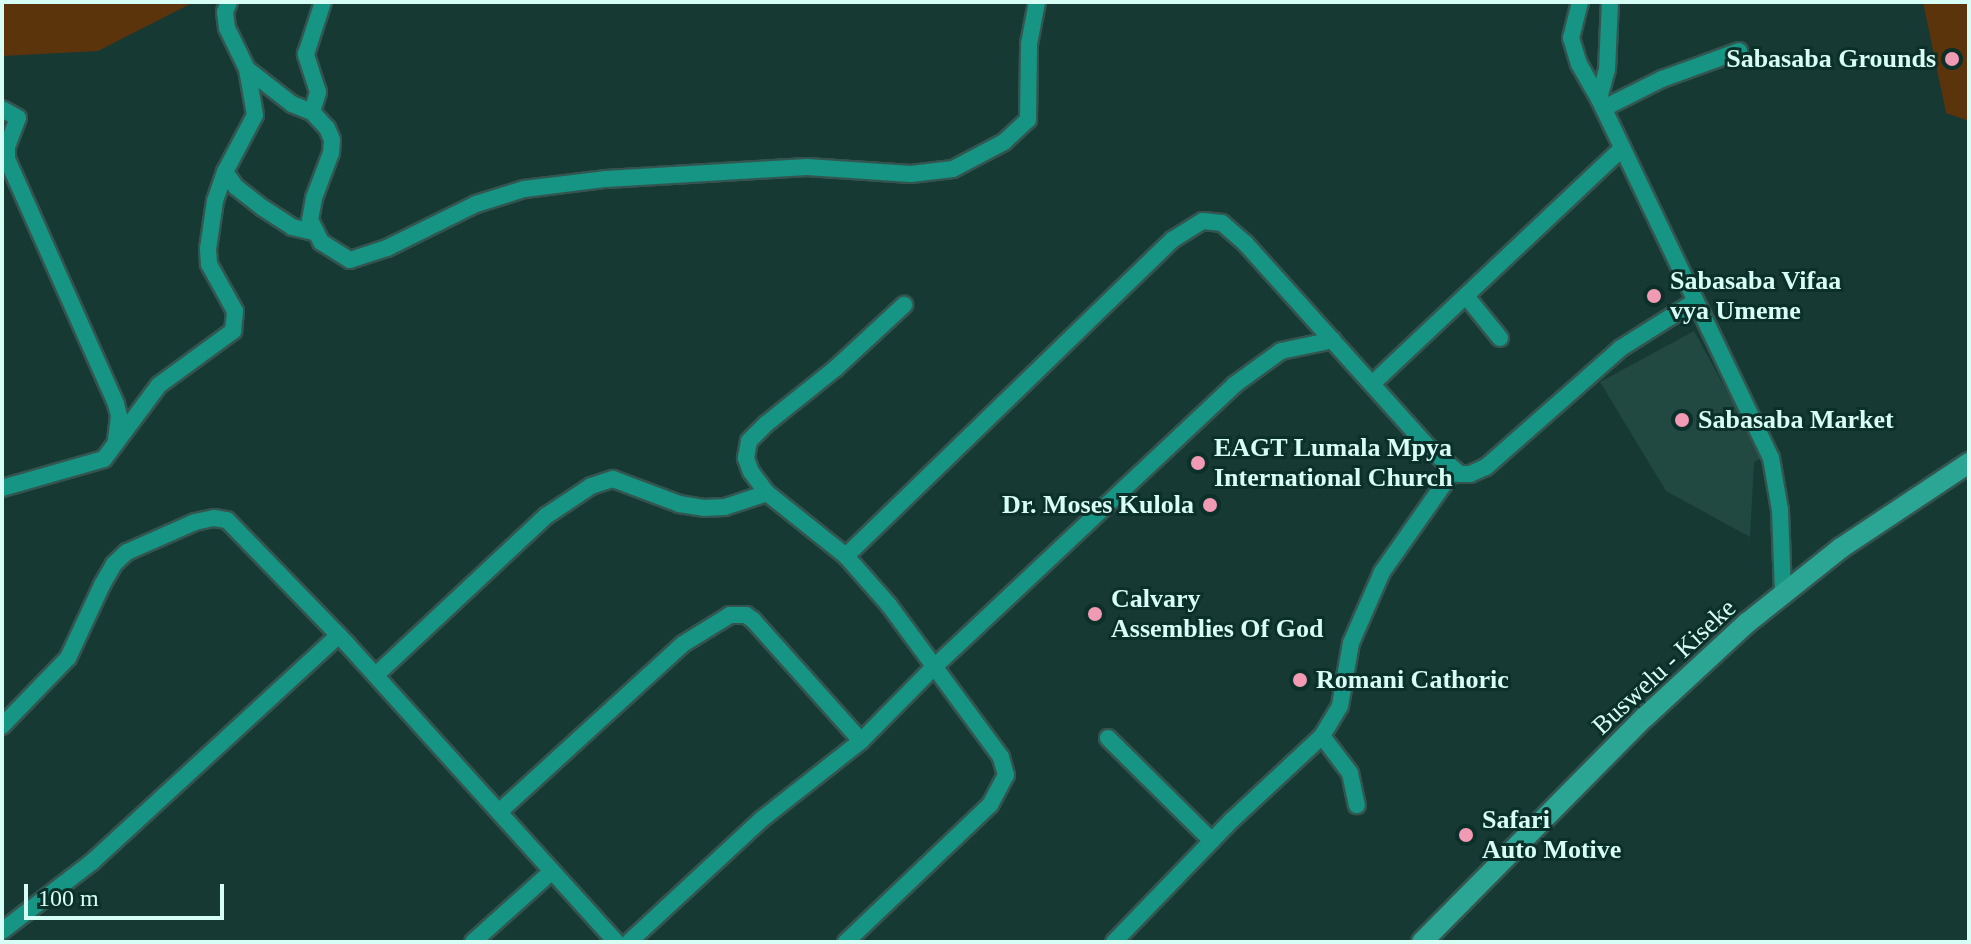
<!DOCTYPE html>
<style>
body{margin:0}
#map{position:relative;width:1971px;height:944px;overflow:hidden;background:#163933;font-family:Georgia,serif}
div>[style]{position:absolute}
.built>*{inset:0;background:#214841}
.green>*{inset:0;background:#5b340c}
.roads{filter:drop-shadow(2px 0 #34554f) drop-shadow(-2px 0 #34554f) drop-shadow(0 2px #34554f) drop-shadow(0 -2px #34554f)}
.minor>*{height:16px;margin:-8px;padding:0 8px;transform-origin:8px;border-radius:8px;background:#169584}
.major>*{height:20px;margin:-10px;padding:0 10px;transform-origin:10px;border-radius:10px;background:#2ca694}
.dots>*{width:22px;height:22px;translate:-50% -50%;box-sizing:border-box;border:4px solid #0b2f29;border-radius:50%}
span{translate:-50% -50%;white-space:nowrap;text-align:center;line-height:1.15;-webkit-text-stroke:6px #0b2f29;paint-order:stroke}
.poi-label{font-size:26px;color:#d7fef5;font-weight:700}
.right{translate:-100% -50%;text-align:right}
.left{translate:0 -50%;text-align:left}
.street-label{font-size:26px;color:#d7fef5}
.frame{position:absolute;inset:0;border:4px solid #d7fef5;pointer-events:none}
.scale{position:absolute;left:24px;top:884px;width:200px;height:36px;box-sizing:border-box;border:4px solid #d7fef5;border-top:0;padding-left:10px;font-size:24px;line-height:28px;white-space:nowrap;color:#d7fef5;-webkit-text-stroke:6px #0b2f29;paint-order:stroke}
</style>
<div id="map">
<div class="built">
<i style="clip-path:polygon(1694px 331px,1763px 457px,1754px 462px,1750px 537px,1666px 491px,1600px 382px)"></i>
</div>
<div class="green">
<i style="clip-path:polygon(2px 2px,194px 2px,98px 51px,2px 56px)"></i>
<i style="clip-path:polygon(1923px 2px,1969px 2px,1969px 121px,1946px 113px)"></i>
</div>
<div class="roads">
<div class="minor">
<i style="left:229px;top:2px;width:11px;rotate:112deg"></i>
<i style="left:225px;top:12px;width:16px;rotate:83deg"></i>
<i style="left:227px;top:28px;width:46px;rotate:64deg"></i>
<i style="left:247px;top:69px;width:57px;rotate:37.9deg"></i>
<i style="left:292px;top:104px;width:22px;rotate:22deg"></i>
<i style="left:312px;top:112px;width:22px;rotate:47deg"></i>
<i style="left:327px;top:128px;width:13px;rotate:67deg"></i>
<i style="left:332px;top:140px;width:13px;rotate:94deg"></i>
<i style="left:331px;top:153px;width:48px;rotate:110.7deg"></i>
<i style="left:314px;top:198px;width:22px;rotate:100deg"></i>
<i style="left:310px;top:220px;width:25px;rotate:63deg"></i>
<i style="left:321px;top:242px;width:34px;rotate:32deg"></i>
<i style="left:350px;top:260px;width:39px;rotate:-18deg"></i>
<i style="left:387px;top:248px;width:99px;rotate:-26.3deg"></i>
<i style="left:476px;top:204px;width:50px;rotate:-17.4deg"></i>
<i style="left:524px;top:189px;width:83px;rotate:-7deg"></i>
<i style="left:606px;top:179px;width:201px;rotate:-3.4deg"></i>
<i style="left:807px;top:167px;width:104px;rotate:3.9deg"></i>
<i style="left:911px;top:174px;width:42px;rotate:-6.8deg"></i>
<i style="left:953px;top:169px;width:58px;rotate:-27.9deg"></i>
<i style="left:1004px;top:142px;width:33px;rotate:-43deg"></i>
<i style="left:1028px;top:120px;width:76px;rotate:-89.2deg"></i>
<i style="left:1029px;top:44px;width:43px;rotate:-79.2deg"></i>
<i style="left:1580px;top:2px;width:37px;rotate:104deg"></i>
<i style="left:1571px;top:38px;width:27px;rotate:73deg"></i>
<i style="left:1579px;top:64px;width:40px;rotate:60.3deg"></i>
<i style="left:1599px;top:99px;width:398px;rotate:64.4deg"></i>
<i style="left:1771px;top:458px;width:53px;rotate:80.2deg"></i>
<i style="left:1780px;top:510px;width:82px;rotate:87.9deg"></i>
<i style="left:1599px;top:99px;width:30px;rotate:-75deg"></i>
<i style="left:1607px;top:70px;width:68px;rotate:-87.5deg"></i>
<i style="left:1604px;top:108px;width:65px;rotate:-26.6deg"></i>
<i style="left:1662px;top:79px;width:82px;rotate:-20deg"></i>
<i style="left:2px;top:109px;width:18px;rotate:29deg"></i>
<i style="left:18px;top:118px;width:31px;rotate:111deg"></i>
<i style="left:7px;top:147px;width:12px;rotate:90deg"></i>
<i style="left:7px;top:159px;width:268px;rotate:66deg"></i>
<i style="left:116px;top:404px;width:12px;rotate:76deg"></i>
<i style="left:119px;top:416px;width:26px;rotate:97deg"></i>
<i style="left:312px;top:112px;width:21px;rotate:-73deg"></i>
<i style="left:318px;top:92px;width:40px;rotate:-108deg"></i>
<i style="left:306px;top:54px;width:55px;rotate:-71.9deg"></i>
<i style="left:225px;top:172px;width:19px;rotate:54deg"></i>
<i style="left:236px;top:187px;width:34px;rotate:38deg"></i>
<i style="left:263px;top:208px;width:35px;rotate:33deg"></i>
<i style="left:292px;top:227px;width:23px;rotate:13deg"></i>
<i style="left:1466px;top:296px;width:54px;rotate:51deg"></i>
<i style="left:1372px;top:384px;width:344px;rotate:-43.3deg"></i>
<i style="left:2px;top:488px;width:106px;rotate:-15.9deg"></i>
<i style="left:104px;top:459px;width:92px;rotate:-53.4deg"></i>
<i style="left:159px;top:385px;width:92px;rotate:-36.1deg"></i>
<i style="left:233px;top:331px;width:20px;rotate:-84deg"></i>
<i style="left:235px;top:311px;width:54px;rotate:-119deg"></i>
<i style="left:209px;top:264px;width:15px;rotate:-94deg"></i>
<i style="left:208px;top:249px;width:49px;rotate:-81.7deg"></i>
<i style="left:215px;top:201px;width:31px;rotate:-71deg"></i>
<i style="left:225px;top:172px;width:64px;rotate:-62.2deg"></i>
<i style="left:255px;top:115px;width:47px;rotate:-99.9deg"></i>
<i style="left:846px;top:556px;width:454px;rotate:-44.1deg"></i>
<i style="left:1172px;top:240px;width:36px;rotate:-32deg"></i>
<i style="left:1203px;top:221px;width:19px;rotate:6deg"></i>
<i style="left:1222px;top:223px;width:32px;rotate:41deg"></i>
<i style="left:1246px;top:244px;width:275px;rotate:48.1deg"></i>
<i style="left:1430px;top:449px;width:39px;rotate:40deg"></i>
<i style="left:1460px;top:474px;width:10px"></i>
<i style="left:1470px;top:474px;width:17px;rotate:-24deg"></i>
<i style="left:1486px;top:467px;width:180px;rotate:-41.4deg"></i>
<i style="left:1621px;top:348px;width:86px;rotate:-32.2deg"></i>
<i style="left:376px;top:675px;width:233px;rotate:-43.1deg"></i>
<i style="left:546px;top:516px;width:54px;rotate:-33.7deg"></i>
<i style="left:591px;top:486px;width:23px;rotate:-18deg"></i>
<i style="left:613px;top:479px;width:71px;rotate:20.7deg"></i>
<i style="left:679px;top:504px;width:25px;rotate:9deg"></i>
<i style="left:704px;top:508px;width:21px;rotate:-3deg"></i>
<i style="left:725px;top:507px;width:44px;rotate:-18.4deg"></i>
<i style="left:2px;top:726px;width:95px;rotate:-45.9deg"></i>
<i style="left:68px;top:658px;width:81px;rotate:-65deg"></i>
<i style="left:102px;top:585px;width:24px;rotate:-60deg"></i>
<i style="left:114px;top:564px;width:18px;rotate:-43deg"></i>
<i style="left:127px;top:552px;width:74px;rotate:-23.8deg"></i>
<i style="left:195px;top:522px;width:19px;rotate:-12deg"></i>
<i style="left:214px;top:518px;width:13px;rotate:9deg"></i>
<i style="left:227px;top:520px;width:173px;rotate:45.9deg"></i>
<i style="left:347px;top:644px;width:401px;rotate:47.9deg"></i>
<i style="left:1322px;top:736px;width:46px;rotate:52.9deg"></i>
<i style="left:1350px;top:773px;width:33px;rotate:78deg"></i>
<i style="left:1108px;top:738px;width:146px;rotate:44.7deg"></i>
<i style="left:499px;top:812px;width:249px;rotate:-42.4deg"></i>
<i style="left:683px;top:644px;width:55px;rotate:-31.7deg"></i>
<i style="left:730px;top:615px;width:16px"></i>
<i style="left:746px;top:615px;width:9px;rotate:36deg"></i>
<i style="left:753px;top:620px;width:162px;rotate:48.2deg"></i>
<i style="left:2px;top:931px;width:113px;rotate:-37.5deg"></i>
<i style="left:92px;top:862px;width:335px;rotate:-42.6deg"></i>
<i style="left:473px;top:942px;width:106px;rotate:-41.9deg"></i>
<i style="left:629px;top:942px;width:181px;rotate:-42.8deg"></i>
<i style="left:762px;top:819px;width:126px;rotate:-38.2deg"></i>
<i style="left:861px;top:741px;width:103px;rotate:-45.4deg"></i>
<i style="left:933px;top:668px;width:413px;rotate:-43.2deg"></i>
<i style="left:1234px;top:385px;width:58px;rotate:-35.9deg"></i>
<i style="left:1281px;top:351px;width:53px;rotate:-11.9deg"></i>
<i style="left:846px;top:942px;width:199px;rotate:-43.6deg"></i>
<i style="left:990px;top:805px;width:34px;rotate:-62deg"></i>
<i style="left:1006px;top:775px;width:19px;rotate:-106deg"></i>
<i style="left:1001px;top:757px;width:189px;rotate:-126.4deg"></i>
<i style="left:889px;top:605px;width:65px;rotate:-131.3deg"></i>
<i style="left:846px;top:556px;width:101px;rotate:-141.4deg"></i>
<i style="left:767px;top:493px;width:26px;rotate:-127deg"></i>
<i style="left:751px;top:472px;width:15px;rotate:-110deg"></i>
<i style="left:746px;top:458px;width:17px;rotate:-80deg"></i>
<i style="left:749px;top:441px;width:24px;rotate:-45deg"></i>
<i style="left:766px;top:424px;width:90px;rotate:-38.7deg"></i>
<i style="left:836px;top:368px;width:93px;rotate:-42.8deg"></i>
<i style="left:1114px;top:942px;width:170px;rotate:-46deg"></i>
<i style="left:1232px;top:820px;width:123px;rotate:-43deg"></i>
<i style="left:1322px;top:736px;width:35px;rotate:-59deg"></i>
<i style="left:1340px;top:706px;width:64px;rotate:-80.1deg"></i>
<i style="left:1351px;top:643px;width:77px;rotate:-66.4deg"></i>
<i style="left:1382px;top:572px;width:123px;rotate:-54.9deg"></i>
</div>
<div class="major">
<i style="left:1422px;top:942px;width:317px;rotate:-45.3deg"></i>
<i style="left:1645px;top:717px;width:139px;rotate:-42.7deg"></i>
<i style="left:1747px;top:623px;width:120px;rotate:-38.6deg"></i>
<i style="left:1841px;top:548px;width:154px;rotate:-33.6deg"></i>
</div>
</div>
<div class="dots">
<i style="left:1952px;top:59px;background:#f19ab4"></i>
<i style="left:1654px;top:296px;background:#f19ab4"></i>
<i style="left:1682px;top:420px;background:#f19ab4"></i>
<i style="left:1198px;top:463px;background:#f19ab4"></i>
<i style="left:1210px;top:505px;background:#f19ab4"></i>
<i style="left:1095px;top:614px;background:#f19ab4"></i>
<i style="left:1300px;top:680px;background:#f19ab4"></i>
<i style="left:1466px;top:835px;background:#f19ab4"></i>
</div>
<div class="poi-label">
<span class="right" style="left:1936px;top:59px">Sabasaba Grounds</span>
<span class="left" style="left:1670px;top:296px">Sabasaba Vifaa<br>vya Umeme</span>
<span class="left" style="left:1698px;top:420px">Sabasaba Market</span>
<span class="left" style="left:1214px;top:463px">EAGT Lumala Mpya<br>International Church</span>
<span class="right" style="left:1194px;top:505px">Dr. Moses Kulola</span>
<span class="left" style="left:1111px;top:614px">Calvary<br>Assemblies Of God</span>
<span class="left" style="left:1316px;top:680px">Romani Cathoric</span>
<span class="left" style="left:1482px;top:835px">Safari<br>Auto Motive</span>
</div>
<div class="street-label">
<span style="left:1664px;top:667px;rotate:-43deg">Buswelu - Kiseke</span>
</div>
<div class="frame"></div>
<div class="scale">100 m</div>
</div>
